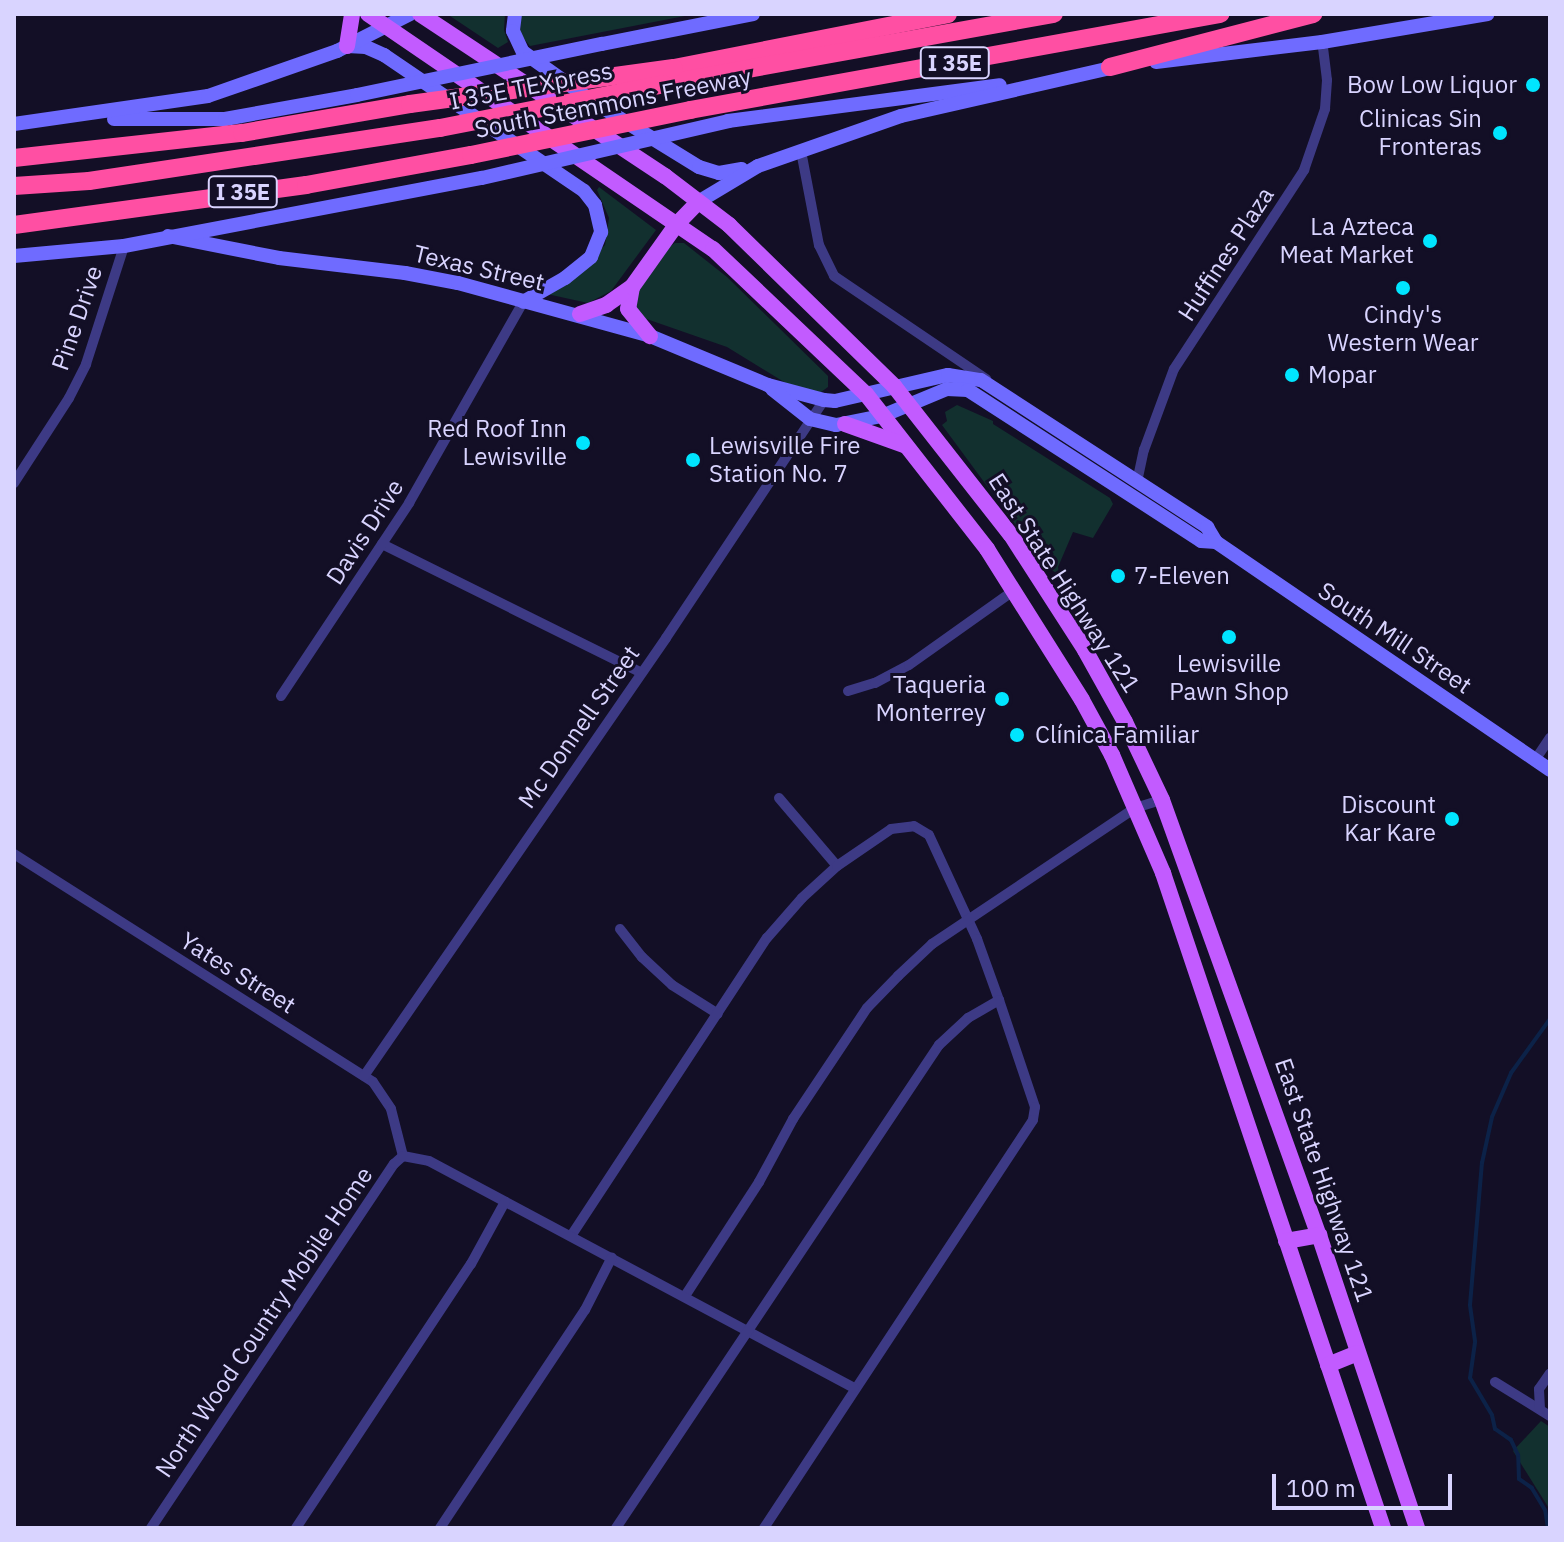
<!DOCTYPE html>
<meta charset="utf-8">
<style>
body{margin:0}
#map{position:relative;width:1564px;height:1542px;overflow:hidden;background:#130f26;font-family:"IBM Plex Sans",sans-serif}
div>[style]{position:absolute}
.green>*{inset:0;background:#12302f}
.stream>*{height:4px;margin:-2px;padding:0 2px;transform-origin:2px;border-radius:2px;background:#0c2248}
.minor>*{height:10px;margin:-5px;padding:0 5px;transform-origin:5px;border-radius:5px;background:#3d3a85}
.secondary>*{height:14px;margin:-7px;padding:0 7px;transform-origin:7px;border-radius:7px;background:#6f6bff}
.primary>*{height:16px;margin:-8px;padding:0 8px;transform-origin:8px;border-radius:8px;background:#c25bff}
.motorway>*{height:18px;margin:-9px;padding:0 9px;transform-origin:9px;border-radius:9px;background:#ff4fa3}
.secondary-bridge>*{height:14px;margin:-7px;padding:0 7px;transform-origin:7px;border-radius:7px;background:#6f6bff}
.motorway-bridge>*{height:18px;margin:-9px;padding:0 9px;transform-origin:9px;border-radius:9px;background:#ff4fa3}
.dots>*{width:22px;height:22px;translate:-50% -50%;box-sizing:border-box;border:4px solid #130f26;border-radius:50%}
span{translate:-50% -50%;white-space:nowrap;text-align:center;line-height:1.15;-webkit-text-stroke:6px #130f26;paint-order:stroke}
.shield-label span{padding:2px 6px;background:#130f26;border:2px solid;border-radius:6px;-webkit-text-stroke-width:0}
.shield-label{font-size:22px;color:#d9d4ff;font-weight:700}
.poi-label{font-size:24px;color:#d9d4ff}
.right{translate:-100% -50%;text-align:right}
.left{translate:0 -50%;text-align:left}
.street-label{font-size:24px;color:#d9d4ff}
.frame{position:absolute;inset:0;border:16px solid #d9d4ff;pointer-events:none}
.scale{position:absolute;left:1272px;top:1474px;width:180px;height:36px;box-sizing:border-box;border:4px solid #d9d4ff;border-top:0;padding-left:10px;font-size:24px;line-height:28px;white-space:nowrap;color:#d9d4ff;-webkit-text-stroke:6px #130f26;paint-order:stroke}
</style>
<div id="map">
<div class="green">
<i style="clip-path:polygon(447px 14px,505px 14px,504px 30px,508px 42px,498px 48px)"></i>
<i style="clip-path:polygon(521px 14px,695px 14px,530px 46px,520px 34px)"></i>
<i style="clip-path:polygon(599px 187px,656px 230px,611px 291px,588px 303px,547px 294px,573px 279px,605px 245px,609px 218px,597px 190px)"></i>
<i style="clip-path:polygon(675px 243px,684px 243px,727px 277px,828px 376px,828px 387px,821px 392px,807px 392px,789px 385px,727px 347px,638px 316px,633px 300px,661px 252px)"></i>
<i style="clip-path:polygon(957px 405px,993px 421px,993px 424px,1110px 498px,1113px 504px,1093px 538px,1073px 532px,1058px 567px,1059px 575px,1046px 566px,942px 425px,947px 421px,945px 412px)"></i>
<i style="clip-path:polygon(1541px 1421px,1550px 1427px,1550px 1510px,1513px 1451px)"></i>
</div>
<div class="stream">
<i style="left:1548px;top:1528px;width:18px;rotate:-99deg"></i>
<i style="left:1545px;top:1510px;width:26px;rotate:-121deg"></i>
<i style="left:1532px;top:1488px;width:16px;rotate:-145deg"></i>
<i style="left:1519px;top:1479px;width:24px;rotate:-92deg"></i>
<i style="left:1518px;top:1455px;width:17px;rotate:-115deg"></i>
<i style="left:1511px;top:1440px;width:19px;rotate:-145deg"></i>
<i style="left:1495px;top:1429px;width:14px;rotate:-102deg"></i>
<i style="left:1492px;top:1415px;width:43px;rotate:-120.7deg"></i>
<i style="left:1470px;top:1378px;width:37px;rotate:-82deg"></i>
<i style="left:1475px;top:1341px;width:36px;rotate:-98deg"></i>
<i style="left:1470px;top:1305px;width:143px;rotate:-85.2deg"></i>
<i style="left:1482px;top:1163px;width:47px;rotate:-77.7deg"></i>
<i style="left:1492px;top:1117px;width:48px;rotate:-66.6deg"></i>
<i style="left:1511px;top:1073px;width:67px;rotate:-54.2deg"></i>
</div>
<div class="minor">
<i style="left:801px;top:151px;width:96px;rotate:79.2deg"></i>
<i style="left:819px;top:245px;width:34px;rotate:64deg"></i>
<i style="left:834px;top:276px;width:184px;rotate:34.1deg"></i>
<i style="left:1137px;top:482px;width:33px;rotate:-78deg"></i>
<i style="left:1144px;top:450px;width:86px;rotate:-69.7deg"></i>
<i style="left:1174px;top:369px;width:238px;rotate:-56.8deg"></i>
<i style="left:1304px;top:170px;width:65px;rotate:-71deg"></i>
<i style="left:1325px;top:109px;width:29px;rotate:-86deg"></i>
<i style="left:1327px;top:80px;width:38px;rotate:-97deg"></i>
<i style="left:14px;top:483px;width:101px;rotate:-57.1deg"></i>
<i style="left:69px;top:398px;width:38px;rotate:-63deg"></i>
<i style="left:86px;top:364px;width:124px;rotate:-72.1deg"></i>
<i style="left:382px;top:544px;width:288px;rotate:26.4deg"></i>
<i style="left:848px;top:691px;width:28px;rotate:-17deg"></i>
<i style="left:875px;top:683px;width:38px;rotate:-28deg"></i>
<i style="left:909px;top:665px;width:128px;rotate:-35.4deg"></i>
<i style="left:281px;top:696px;width:232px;rotate:-56.4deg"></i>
<i style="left:409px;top:503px;width:231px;rotate:-60.4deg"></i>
<i style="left:1535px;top:760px;width:27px;rotate:-56deg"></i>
<i style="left:779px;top:798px;width:89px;rotate:49.5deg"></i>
<i style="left:14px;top:854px;width:425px;rotate:32.4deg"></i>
<i style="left:373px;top:1082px;width:32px;rotate:56deg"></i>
<i style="left:391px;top:1109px;width:49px;rotate:75.7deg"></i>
<i style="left:620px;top:929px;width:36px;rotate:52deg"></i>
<i style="left:642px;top:957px;width:41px;rotate:43deg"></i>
<i style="left:672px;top:985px;width:54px;rotate:32.2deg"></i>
<i style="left:364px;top:1076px;width:532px;rotate:-55.41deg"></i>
<i style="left:666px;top:638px;width:286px;rotate:-56.4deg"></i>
<i style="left:571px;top:1236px;width:357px;rotate:-56.7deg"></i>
<i style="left:767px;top:938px;width:53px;rotate:-48.8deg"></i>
<i style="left:802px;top:898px;width:47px;rotate:-42.4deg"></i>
<i style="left:837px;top:866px;width:65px;rotate:-34.4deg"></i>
<i style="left:891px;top:829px;width:23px;rotate:-7deg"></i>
<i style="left:914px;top:826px;width:17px;rotate:31deg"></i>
<i style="left:929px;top:835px;width:115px;rotate:65.2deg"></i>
<i style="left:977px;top:939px;width:65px;rotate:70.2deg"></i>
<i style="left:999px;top:1000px;width:113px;rotate:71.4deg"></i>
<i style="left:1035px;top:1107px;width:13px;rotate:99deg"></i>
<i style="left:1033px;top:1120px;width:489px;rotate:123.4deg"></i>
<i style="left:685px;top:1296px;width:136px;rotate:-57deg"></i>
<i style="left:759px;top:1182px;width:72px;rotate:-61.6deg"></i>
<i style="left:793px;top:1119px;width:133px;rotate:-56.3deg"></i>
<i style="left:867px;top:1008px;width:45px;rotate:-45.9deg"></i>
<i style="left:898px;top:976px;width:47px;rotate:-43.3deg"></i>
<i style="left:932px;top:944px;width:244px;rotate:-33.8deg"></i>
<i style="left:1135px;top:808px;width:28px;rotate:-17deg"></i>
<i style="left:1495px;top:1382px;width:65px;rotate:31.7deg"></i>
<i style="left:1540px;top:1409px;width:20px;rotate:-93deg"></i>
<i style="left:1539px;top:1389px;width:19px;rotate:-55deg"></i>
<i style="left:151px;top:1528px;width:438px;rotate:-56.3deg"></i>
<i style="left:394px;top:1164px;width:12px;rotate:-42deg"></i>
<i style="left:403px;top:1156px;width:26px;rotate:11deg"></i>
<i style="left:429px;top:1161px;width:482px;rotate:28.1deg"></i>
<i style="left:296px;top:1528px;width:317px;rotate:-56.5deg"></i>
<i style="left:471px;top:1264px;width:71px;rotate:-61.3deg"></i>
<i style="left:440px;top:1528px;width:262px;rotate:-56.4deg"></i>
<i style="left:585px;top:1310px;width:59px;rotate:-63deg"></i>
<i style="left:616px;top:1528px;width:581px;rotate:-56.23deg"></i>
<i style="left:939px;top:1045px;width:40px;rotate:-43deg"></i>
<i style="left:968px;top:1018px;width:36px;rotate:-30deg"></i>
</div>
<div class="secondary">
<i style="left:515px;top:14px;width:17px;rotate:97deg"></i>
<i style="left:513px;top:31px;width:23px;rotate:65deg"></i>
<i style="left:523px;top:52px;width:88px;rotate:35.3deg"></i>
<i style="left:595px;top:103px;width:122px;rotate:31.6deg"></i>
<i style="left:699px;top:167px;width:21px;rotate:17deg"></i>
<i style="left:719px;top:173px;width:23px;rotate:-10deg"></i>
<i style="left:602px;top:44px;width:154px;rotate:-11.2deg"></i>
<i style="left:347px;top:46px;width:19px;rotate:3deg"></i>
<i style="left:366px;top:47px;width:20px;rotate:24deg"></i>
<i style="left:384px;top:55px;width:242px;rotate:34.2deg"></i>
<i style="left:584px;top:191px;width:18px;rotate:52deg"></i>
<i style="left:595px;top:205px;width:28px;rotate:77deg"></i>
<i style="left:601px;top:232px;width:27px;rotate:112deg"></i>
<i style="left:591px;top:257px;width:33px;rotate:141deg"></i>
<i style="left:565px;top:278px;width:48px;rotate:150.3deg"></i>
<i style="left:1156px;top:62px;width:167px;rotate:-6.9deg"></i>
<i style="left:1322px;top:42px;width:168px;rotate:-9.6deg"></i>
<i style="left:114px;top:119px;width:111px"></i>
<i style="left:225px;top:119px;width:134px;rotate:-10.3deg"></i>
<i style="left:728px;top:121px;width:274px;rotate:-7.5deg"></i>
<i style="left:14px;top:124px;width:196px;rotate:-8.2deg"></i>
<i style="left:208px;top:96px;width:137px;rotate:-19.2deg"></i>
<i style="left:337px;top:51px;width:82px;rotate:-26.9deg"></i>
<i style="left:698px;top:202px;width:70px;rotate:-31deg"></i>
<i style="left:758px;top:166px;width:151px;rotate:-19.3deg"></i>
<i style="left:901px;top:116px;width:224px;rotate:-12.9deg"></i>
<i style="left:168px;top:236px;width:113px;rotate:11.2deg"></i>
<i style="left:279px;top:258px;width:127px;rotate:6.8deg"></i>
<i style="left:405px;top:273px;width:54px;rotate:10.7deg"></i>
<i style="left:458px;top:283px;width:199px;rotate:15.4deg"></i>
<i style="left:650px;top:336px;width:128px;rotate:22.6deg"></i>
<i style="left:768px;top:385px;width:58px;rotate:15deg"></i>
<i style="left:824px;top:400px;width:11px;rotate:5deg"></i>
<i style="left:835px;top:401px;width:116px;rotate:-13deg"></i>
<i style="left:948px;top:375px;width:33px;rotate:9deg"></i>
<i style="left:981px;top:380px;width:270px;rotate:33deg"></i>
<i style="left:1207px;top:527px;width:17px;rotate:59deg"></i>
<i style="left:1216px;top:542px;width:404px;rotate:34.3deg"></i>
<i style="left:14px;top:256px;width:110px;rotate:-5.2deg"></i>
<i style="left:124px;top:246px;width:364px;rotate:-10.8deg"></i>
<i style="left:772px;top:389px;width:48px;rotate:38.3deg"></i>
<i style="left:810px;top:419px;width:27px;rotate:13deg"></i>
<i style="left:836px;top:425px;width:47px;rotate:-11.1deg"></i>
<i style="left:882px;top:416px;width:70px;rotate:-22.6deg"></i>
<i style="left:947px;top:389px;width:21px;rotate:3deg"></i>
<i style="left:968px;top:390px;width:278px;rotate:32.9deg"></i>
<i style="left:1201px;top:541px;width:15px;rotate:4deg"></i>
</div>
<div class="primary">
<i style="left:368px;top:14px;width:417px;rotate:34.3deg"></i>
<i style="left:713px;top:249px;width:211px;rotate:43.5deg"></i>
<i style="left:866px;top:394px;width:197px;rotate:52deg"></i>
<i style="left:987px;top:549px;width:178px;rotate:57.8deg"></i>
<i style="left:1082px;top:700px;width:63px;rotate:61.4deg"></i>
<i style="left:1112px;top:755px;width:129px;rotate:66.6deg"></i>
<i style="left:1163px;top:873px;width:691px;rotate:71.43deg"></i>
<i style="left:420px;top:14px;width:294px;rotate:33.5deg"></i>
<i style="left:665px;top:176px;width:81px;rotate:37.4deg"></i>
<i style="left:729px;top:225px;width:231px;rotate:44.3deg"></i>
<i style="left:894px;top:386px;width:189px;rotate:51.9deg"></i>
<i style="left:1011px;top:535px;width:137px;rotate:57.2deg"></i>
<i style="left:1085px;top:650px;width:82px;rotate:60.9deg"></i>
<i style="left:1125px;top:722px;width:86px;rotate:64.6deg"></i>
<i style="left:1162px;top:800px;width:462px;rotate:70.2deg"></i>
<i style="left:1319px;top:1235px;width:309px;rotate:71.5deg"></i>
<i style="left:347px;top:46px;width:32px;rotate:-81deg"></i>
<i style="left:632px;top:287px;width:22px;rotate:100deg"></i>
<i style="left:628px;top:309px;width:35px;rotate:51deg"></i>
<i style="left:580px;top:314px;width:28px;rotate:-19deg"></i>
<i style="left:606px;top:305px;width:32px;rotate:-35deg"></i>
<i style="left:632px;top:287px;width:76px;rotate:-54.6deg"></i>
<i style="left:676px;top:225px;width:32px;rotate:-46deg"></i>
<i style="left:845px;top:424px;width:63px;rotate:19.6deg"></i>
<i style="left:1286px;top:1241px;width:34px;rotate:-10deg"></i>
<i style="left:1328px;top:1365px;width:32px;rotate:-22deg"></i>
</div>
<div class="motorway">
<i style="left:1110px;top:67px;width:210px;rotate:-14.6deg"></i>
<i style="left:674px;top:68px;width:279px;rotate:-11.1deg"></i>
<i style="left:664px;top:84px;width:396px;rotate:-10.2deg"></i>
<i style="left:690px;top:110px;width:539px;rotate:-10.27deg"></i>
<i style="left:14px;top:158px;width:229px;rotate:-6.3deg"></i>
<i style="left:242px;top:133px;width:170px;rotate:-9.8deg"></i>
<i style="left:14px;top:186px;width:75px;rotate:-3.8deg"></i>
<i style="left:89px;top:181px;width:355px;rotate:-8.6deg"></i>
<i style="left:14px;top:225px;width:295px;rotate:-7.8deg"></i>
<i style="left:306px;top:185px;width:168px;rotate:-10.3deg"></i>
</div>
<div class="secondary-bridge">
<i style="left:357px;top:95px;width:250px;rotate:-11.8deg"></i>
<i style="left:482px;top:178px;width:253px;rotate:-13deg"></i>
</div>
<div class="motorway-bridge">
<i style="left:410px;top:104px;width:266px;rotate:-7.8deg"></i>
<i style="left:440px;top:128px;width:228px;rotate:-11.1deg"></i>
<i style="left:471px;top:155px;width:224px;rotate:-11.6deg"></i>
</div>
<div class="dots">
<i style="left:1533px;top:85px;background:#00e5ff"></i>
<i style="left:1500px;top:133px;background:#00e5ff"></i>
<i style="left:1430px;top:241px;background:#00e5ff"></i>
<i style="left:1403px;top:288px;background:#00e5ff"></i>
<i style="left:1292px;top:375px;background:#00e5ff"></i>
<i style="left:583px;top:443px;background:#00e5ff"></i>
<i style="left:693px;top:460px;background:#00e5ff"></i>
<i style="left:1118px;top:576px;background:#00e5ff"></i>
<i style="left:1229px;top:637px;background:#00e5ff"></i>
<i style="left:1002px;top:699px;background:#00e5ff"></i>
<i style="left:1017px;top:735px;background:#00e5ff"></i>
<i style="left:1452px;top:819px;background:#00e5ff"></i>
</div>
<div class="shield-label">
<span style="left:955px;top:63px">I 35E</span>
<span style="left:243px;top:192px">I 35E</span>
</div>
<div class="poi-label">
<span class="right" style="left:1517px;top:85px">Bow Low Liquor</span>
<span class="right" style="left:1482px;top:133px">Clinicas Sin<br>Fronteras</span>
<span class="right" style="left:1414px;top:241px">La Azteca<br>Meat Market</span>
<span style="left:1403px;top:329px">Cindy's<br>Western Wear</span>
<span class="left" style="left:1308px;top:375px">Mopar</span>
<span class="right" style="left:567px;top:443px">Red Roof Inn<br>Lewisville</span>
<span class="left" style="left:709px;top:460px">Lewisville Fire<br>Station No. 7</span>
<span class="left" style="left:1134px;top:576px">7-Eleven</span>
<span style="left:1229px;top:678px">Lewisville<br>Pawn Shop</span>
<span class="right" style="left:986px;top:699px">Taqueria<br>Monterrey</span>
<span class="left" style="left:1035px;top:735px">Clínica Familiar</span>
<span class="right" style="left:1436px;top:819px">Discount<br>Kar Kare</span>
</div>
<div class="street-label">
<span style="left:531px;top:86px;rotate:-11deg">I 35E TEXpress</span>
<span style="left:613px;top:103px;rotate:-11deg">South Stemmons Freeway</span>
<span style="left:1226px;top:254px;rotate:-57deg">Huffines Plaza</span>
<span style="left:479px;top:268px;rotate:13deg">Texas Street</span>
<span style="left:77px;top:318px;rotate:-71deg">Pine Drive</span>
<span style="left:365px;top:532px;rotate:-57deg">Davis Drive</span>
<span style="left:1064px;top:583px;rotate:57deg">East State Highway 121</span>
<span style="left:1395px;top:638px;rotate:34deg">South Mill Street</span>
<span style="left:579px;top:727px;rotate:-55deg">Mc Donnell Street</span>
<span style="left:238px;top:973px;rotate:32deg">Yates Street</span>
<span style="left:1324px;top:1180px;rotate:71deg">East State Highway 121</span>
<span style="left:264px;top:1322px;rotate:-56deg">North Wood Country Mobile Home</span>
</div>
<div class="frame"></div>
<div class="scale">100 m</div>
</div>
